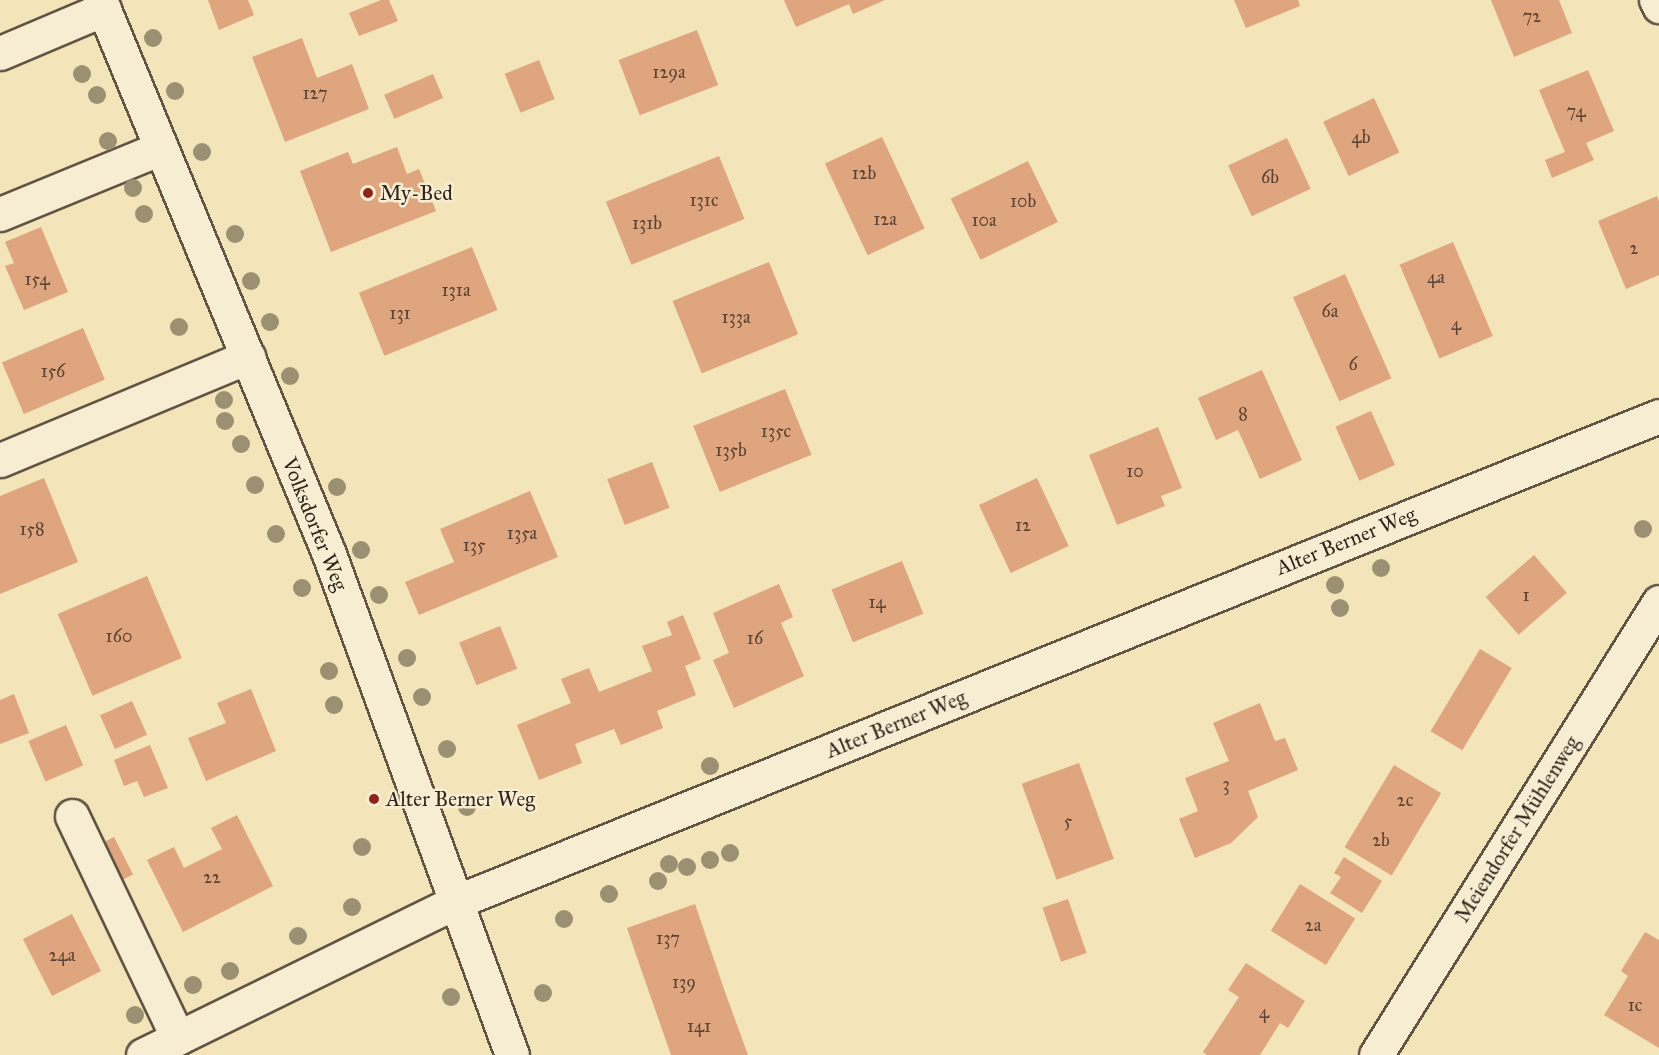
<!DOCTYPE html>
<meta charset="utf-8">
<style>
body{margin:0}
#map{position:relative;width:1659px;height:1055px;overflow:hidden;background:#f3e4ba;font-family:"IM FELL Great Primer",serif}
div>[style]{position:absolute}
.building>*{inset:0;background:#dfa57e;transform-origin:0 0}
.roads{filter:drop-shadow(2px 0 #615443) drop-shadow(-2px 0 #615443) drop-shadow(0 2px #615443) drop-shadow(0 -2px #615443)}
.minor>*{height:33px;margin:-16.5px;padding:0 16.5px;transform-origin:16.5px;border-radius:16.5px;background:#f7edd2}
.trees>*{width:18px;height:18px;margin:-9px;border-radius:50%;background:#9b9072}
.dots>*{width:16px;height:16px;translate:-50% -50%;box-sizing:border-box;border:3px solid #f7edd2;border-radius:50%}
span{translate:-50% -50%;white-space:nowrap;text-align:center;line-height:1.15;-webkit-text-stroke:5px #f7edd2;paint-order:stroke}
.number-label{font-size:18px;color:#5c4434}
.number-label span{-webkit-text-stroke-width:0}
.poi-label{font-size:21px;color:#30241b}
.left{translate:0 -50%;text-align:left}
.street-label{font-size:21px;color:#30241b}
</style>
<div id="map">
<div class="building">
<i style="clip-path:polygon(208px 0,248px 0,254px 15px,219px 30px)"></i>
<i style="clip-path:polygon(381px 0,389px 0,398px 21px,359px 36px,349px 13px)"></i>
<i style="clip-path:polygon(784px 0,885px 0,853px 14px,849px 4px,796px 27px)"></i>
<i style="clip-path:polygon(1234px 0,1298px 0,1300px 6px,1246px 28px)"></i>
<i style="clip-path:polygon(1491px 0,1559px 0,1572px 33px,1514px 57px)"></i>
<i style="left:697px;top:30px;width:59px;height:84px;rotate:69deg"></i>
<i style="clip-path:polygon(302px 38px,317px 78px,352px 64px,369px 109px,285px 142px,252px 57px)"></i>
<i style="left:539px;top:60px;width:42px;height:37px;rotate:68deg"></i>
<i style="clip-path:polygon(1588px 70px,1614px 131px,1586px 143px,1594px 160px,1552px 178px,1545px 160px,1565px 152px,1539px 90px)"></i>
<i style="left:433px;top:74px;width:26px;height:53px;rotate:67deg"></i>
<i style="left:1374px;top:98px;width:60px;height:56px;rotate:65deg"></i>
<i style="left:882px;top:137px;width:101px;height:63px;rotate:65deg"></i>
<i style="left:1287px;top:138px;width:56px;height:65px;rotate:65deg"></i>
<i style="clip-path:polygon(397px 147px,407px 174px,419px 169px,436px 211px,331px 252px,300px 171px,348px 152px,353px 164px)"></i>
<i style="left:719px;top:156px;width:68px;height:122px;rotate:68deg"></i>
<i style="left:1028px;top:161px;width:68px;height:86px;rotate:64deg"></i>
<i style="clip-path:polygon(1657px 196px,1659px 201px,1659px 275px,1626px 289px,1598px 221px)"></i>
<i style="clip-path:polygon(41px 227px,68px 292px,24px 310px,5px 266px,14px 263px,5px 242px)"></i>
<i style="left:1453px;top:242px;width:102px;height:58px;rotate:67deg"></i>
<i style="left:472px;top:247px;width:68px;height:122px;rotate:68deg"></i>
<i style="left:769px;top:262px;width:78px;height:104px;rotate:68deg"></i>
<i style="left:1345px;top:274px;width:114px;height:57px;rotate:66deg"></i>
<i style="left:83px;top:328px;width:56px;height:88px;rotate:67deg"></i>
<i style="clip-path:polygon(1262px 370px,1302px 460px,1260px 479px,1238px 430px,1216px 440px,1198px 398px)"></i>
<i style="left:785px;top:389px;width:71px;height:99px;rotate:68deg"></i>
<i style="left:1371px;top:411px;width:59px;height:39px;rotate:66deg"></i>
<i style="clip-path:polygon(1158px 427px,1182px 488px,1161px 496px,1165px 506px,1117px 525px,1089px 455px)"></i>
<i style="left:652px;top:462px;width:49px;height:48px;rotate:69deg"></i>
<i style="clip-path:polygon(44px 478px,78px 562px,0 594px,0 496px)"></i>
<i style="left:1037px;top:478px;width:75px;height:64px;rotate:65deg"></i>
<i style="clip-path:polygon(530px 491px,558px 557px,419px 615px,405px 582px,454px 562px,440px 529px)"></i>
<i style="left:1534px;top:555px;width:50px;height:64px;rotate:49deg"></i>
<i style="left:902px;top:561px;width:57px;height:76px;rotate:68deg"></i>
<i style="left:147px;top:576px;width:89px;height:97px;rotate:67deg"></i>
<i style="clip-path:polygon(779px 584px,793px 617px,781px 623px,804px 676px,734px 708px,713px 660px,729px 653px,713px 613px)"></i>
<i style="clip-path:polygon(683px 615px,701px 659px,685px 666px,696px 695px,657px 711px,663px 728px,621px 745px,614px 729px,575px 744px,582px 763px,539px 780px,517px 725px,571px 703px,561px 679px,589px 668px,599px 692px,652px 671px,642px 646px,672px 635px,667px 622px)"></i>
<i style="left:500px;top:626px;width:46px;height:44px;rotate:68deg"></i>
<i style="left:1480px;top:649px;width:37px;height:96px;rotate:31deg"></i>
<i style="clip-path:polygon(251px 689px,276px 751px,206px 781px,188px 738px,226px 723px,217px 703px)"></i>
<i style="clip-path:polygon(14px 694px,29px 733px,0 744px,0 700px)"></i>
<i style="left:132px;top:701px;width:37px;height:35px;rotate:66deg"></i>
<i style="clip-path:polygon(1260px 703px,1275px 741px,1285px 738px,1298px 770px,1248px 791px,1258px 817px,1231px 843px,1195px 858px,1179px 819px,1198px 811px,1185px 778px,1229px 761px,1213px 723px)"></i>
<i style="left:66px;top:725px;width:44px;height:41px;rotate:67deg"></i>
<i style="clip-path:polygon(150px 745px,168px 788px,144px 797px,137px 781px,124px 786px,114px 760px)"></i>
<i style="left:1079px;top:763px;width:102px;height:61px;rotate:70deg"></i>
<i style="left:1394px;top:765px;width:55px;height:96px;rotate:31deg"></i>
<i style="clip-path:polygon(237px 815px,273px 886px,183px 932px,147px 860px,174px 847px,184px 868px,222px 849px,211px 828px)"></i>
<i style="left:114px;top:837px;width:42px;height:22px;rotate:63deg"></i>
<i style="clip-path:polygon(1344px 857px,1382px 881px,1362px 913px,1330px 893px,1341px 877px,1334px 873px)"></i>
<i style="left:1300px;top:884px;width:65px;height:55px;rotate:32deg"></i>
<i style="left:1068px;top:899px;width:57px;height:27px;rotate:71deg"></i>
<i style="clip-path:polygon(695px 904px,725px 992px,748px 1055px,671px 1055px,642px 972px,627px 928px)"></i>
<i style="left:72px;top:914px;width:64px;height:55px;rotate:63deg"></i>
<i style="clip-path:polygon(1645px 932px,1659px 940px,1659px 1048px,1604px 1015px,1628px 976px,1621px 971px)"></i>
<i style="clip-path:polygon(1246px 963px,1305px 1001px,1288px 1028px,1280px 1023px,1260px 1055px,1207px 1055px,1203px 1052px,1239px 997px,1228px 990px)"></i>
</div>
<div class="roads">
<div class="minor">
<i style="left:100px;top:0;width:599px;rotate:67.54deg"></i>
<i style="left:329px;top:554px;width:533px;rotate:69.93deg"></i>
<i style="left:1656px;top:0;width:7px;rotate:63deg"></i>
<i style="left:0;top:53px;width:113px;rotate:-22.9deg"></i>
<i style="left:0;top:214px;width:174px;rotate:-22.3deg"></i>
<i style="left:0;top:460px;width:269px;rotate:-22.6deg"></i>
<i style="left:72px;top:816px;width:246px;rotate:64.5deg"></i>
<i style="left:143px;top:1055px;width:351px;rotate:-26.1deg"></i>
<i style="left:458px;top:901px;width:1295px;rotate:-21.99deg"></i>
<i style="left:1376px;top:1055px;width:534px;rotate:-58.01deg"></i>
</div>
</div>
<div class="trees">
<i style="left:153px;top:38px"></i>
<i style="left:82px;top:74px"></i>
<i style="left:175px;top:91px"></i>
<i style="left:97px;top:95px"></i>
<i style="left:108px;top:141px"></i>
<i style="left:202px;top:152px"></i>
<i style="left:133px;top:188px"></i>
<i style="left:144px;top:214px"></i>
<i style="left:235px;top:234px"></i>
<i style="left:251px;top:281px"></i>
<i style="left:270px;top:322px"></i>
<i style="left:179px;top:327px"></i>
<i style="left:290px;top:376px"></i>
<i style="left:224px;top:400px"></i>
<i style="left:225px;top:421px"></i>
<i style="left:241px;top:444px"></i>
<i style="left:255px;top:485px"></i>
<i style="left:337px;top:487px"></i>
<i style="left:1643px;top:529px"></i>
<i style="left:276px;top:534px"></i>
<i style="left:361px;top:550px"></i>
<i style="left:1381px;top:568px"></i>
<i style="left:1335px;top:585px"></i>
<i style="left:302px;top:588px"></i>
<i style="left:379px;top:595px"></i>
<i style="left:1340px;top:608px"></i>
<i style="left:407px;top:658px"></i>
<i style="left:329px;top:671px"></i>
<i style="left:422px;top:697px"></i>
<i style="left:334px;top:705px"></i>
<i style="left:447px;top:749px"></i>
<i style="left:710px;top:766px"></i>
<i style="left:467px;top:807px"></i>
<i style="left:362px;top:847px"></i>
<i style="left:730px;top:853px"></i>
<i style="left:710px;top:860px"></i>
<i style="left:669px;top:864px"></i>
<i style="left:687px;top:867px"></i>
<i style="left:658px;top:881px"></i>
<i style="left:609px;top:894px"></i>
<i style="left:352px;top:907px"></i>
<i style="left:564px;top:919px"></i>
<i style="left:298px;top:936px"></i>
<i style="left:230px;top:971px"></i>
<i style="left:193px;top:985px"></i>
<i style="left:543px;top:993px"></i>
<i style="left:451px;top:997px"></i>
<i style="left:135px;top:1015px"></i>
</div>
<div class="dots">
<i style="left:368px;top:193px;background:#8f2418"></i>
<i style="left:374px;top:799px;background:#8f2418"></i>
</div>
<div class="number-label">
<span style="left:1532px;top:16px">72</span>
<span style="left:669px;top:72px">129a</span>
<span style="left:315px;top:93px">127</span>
<span style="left:1576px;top:111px">74</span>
<span style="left:1361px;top:137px">4b</span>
<span style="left:864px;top:173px">12b</span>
<span style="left:1270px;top:177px">6b</span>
<span style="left:704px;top:200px">131c</span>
<span style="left:1023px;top:201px">10b</span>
<span style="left:885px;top:219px">12a</span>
<span style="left:984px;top:220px">10a</span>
<span style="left:647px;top:223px">131b</span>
<span style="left:1634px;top:248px">2</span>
<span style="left:1436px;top:277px">4a</span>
<span style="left:37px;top:279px">154</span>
<span style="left:456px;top:290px">131a</span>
<span style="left:1330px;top:311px">6a</span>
<span style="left:400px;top:313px">131</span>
<span style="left:736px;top:317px">133a</span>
<span style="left:1456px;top:324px">4</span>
<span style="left:1353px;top:364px">6</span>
<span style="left:53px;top:371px">156</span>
<span style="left:1243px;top:414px">8</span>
<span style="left:776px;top:431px">135c</span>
<span style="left:731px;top:450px">135b</span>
<span style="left:1135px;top:471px">10</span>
<span style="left:1023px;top:525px">12</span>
<span style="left:32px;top:529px">158</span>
<span style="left:522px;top:533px">135a</span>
<span style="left:474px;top:545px">135</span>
<span style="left:1526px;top:595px">1</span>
<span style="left:877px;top:602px">14</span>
<span style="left:119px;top:636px">160</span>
<span style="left:755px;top:638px">16</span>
<span style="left:1226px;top:784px">3</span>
<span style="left:1405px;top:800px">2c</span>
<span style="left:1068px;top:821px">5</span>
<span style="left:1381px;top:840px">2b</span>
<span style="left:212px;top:877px">22</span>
<span style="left:1313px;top:925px">2a</span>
<span style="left:668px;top:938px">137</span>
<span style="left:62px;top:955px">24a</span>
<span style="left:684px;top:982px">139</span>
<span style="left:1635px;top:1005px">1c</span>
<span style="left:1264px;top:1012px">4</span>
<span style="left:699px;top:1026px">141</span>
</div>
<div class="poi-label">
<span class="left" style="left:380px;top:193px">My-Bed</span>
<span class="left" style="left:386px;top:799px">Alter Berner Weg</span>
</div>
<div class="street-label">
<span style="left:315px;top:524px;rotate:68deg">Volksdorfer Weg</span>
<span style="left:1346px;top:541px;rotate:-22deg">Alter Berner Weg</span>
<span style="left:896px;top:724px;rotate:-22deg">Alter Berner Weg</span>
<span style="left:1517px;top:829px;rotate:-58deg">Meiendorfer Mühlenweg</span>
</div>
</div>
